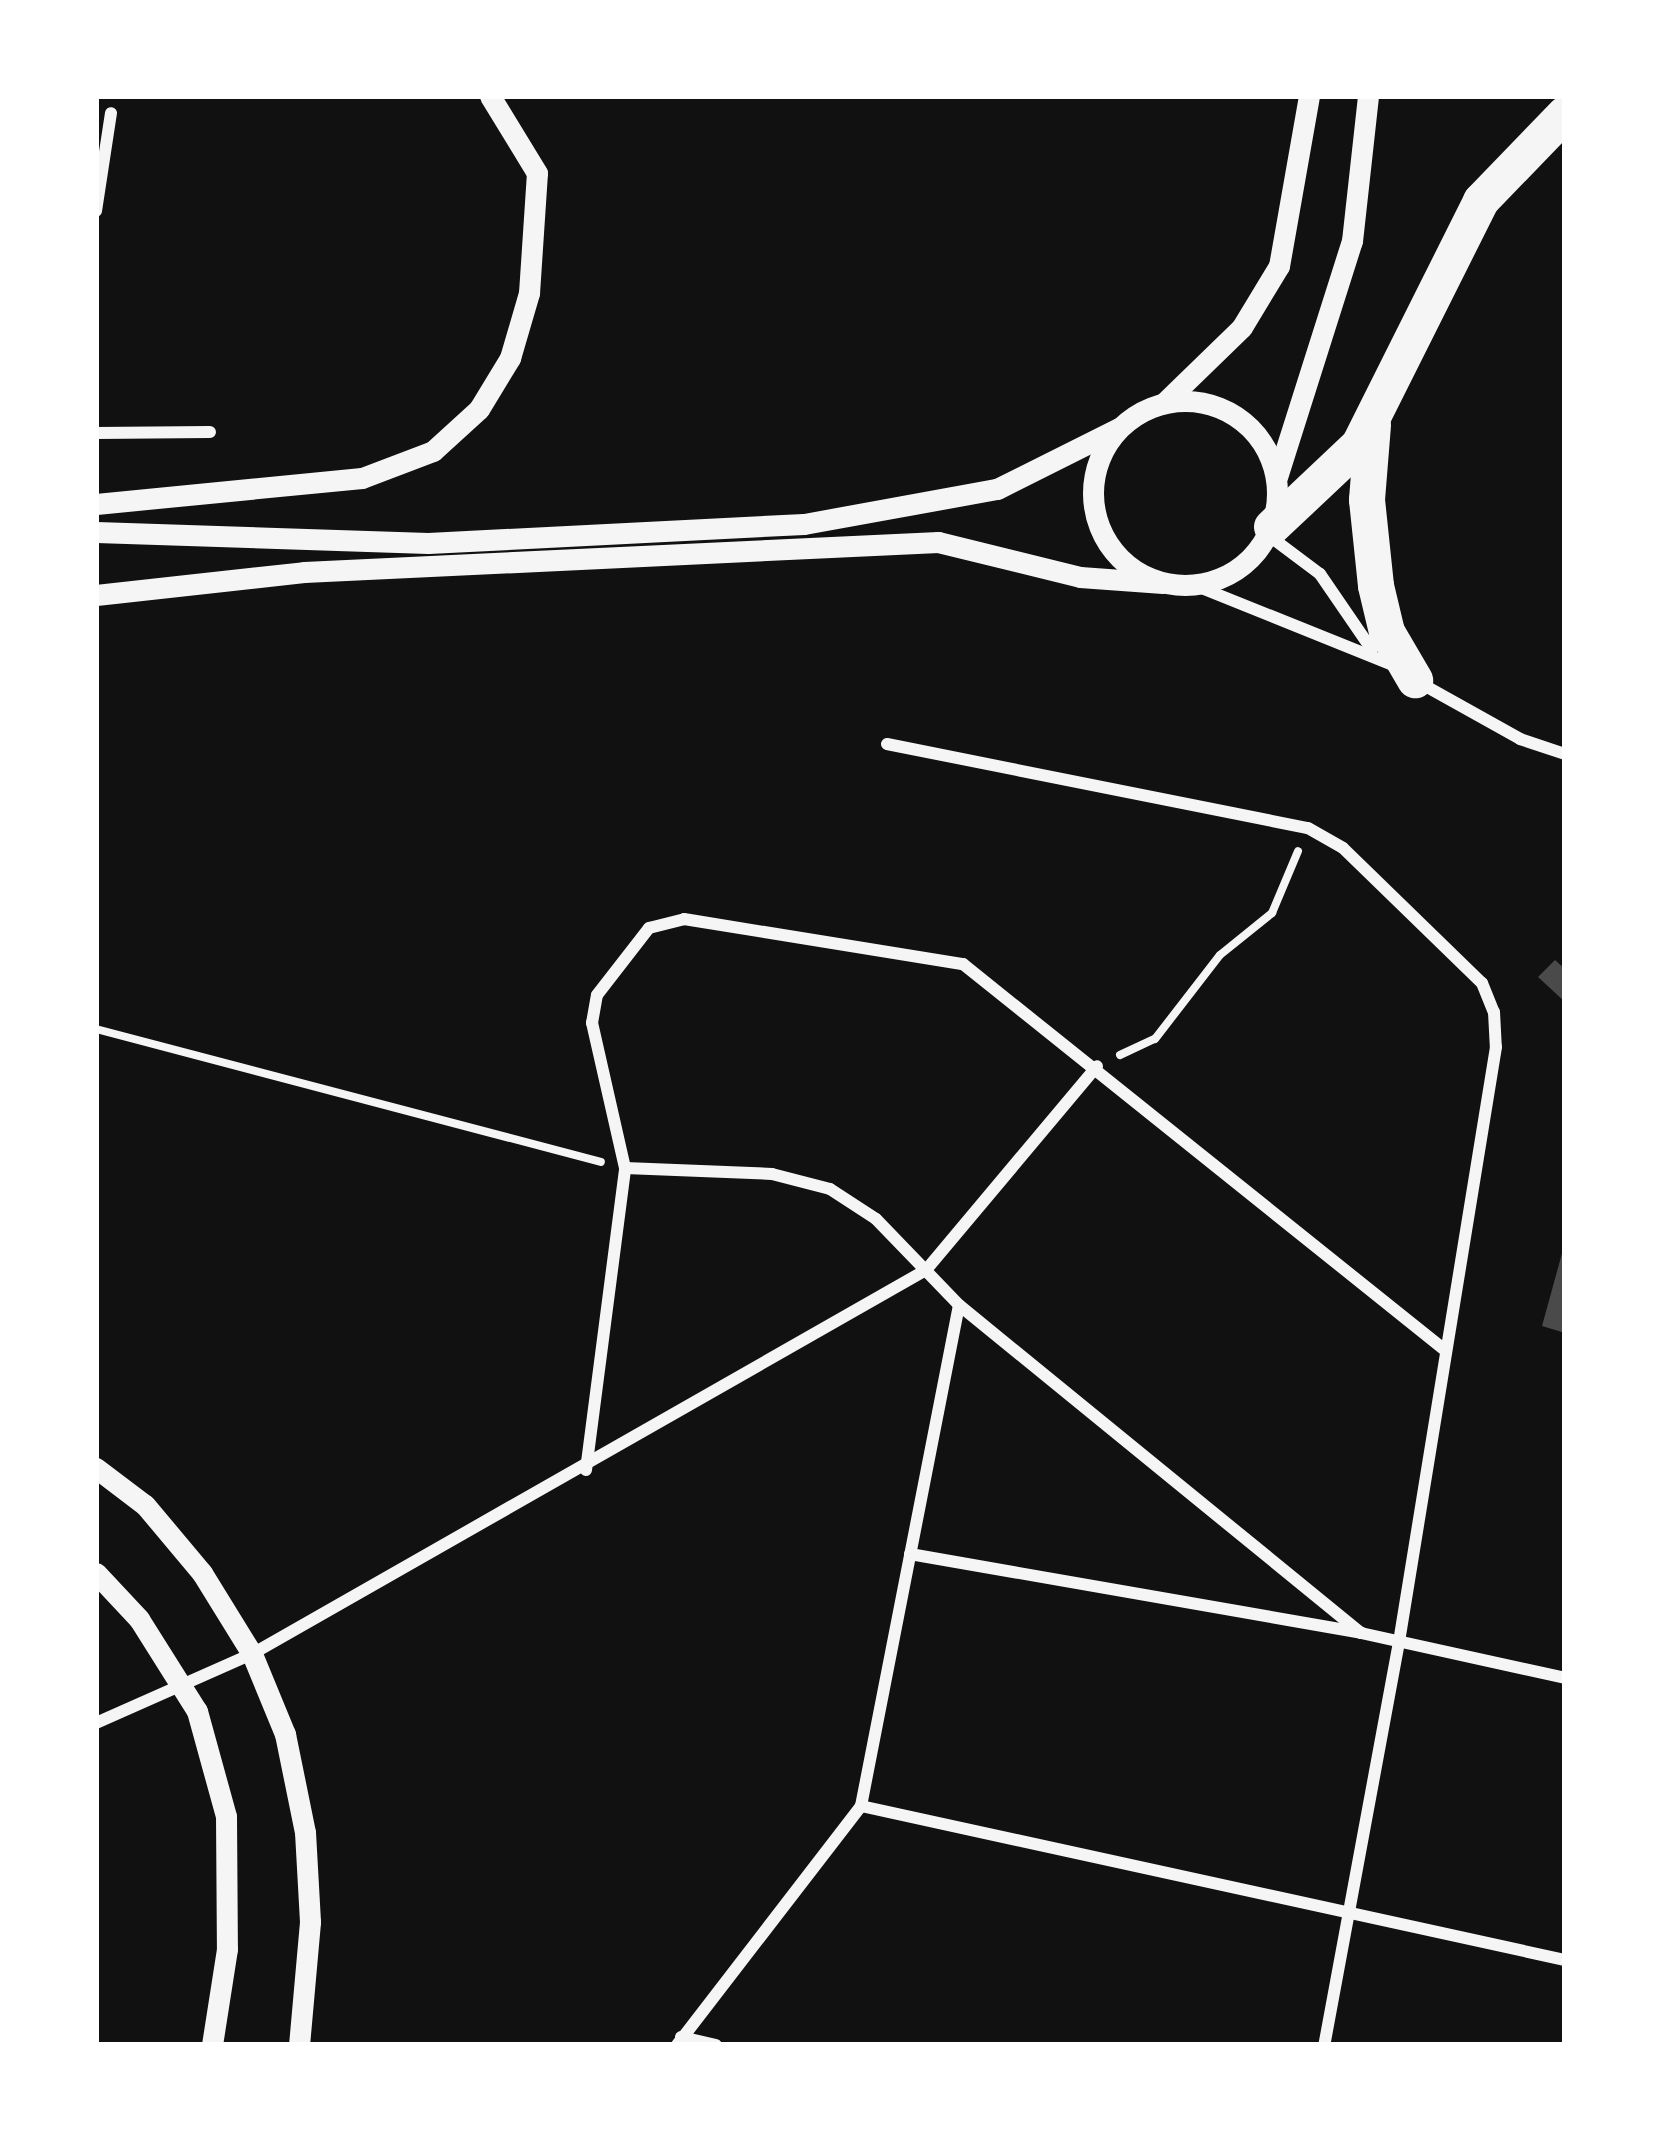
<!DOCTYPE html>
<style>
body{margin:0}
#map{position:relative;width:1661px;height:2141px;overflow:hidden;background:#111;font-family:Jost,sans-serif}
div>[style]{position:absolute}
.building>*{inset:0;background:#4a4a4a}
.path>*{height:8px;margin:-4px;padding:0 4px;transform-origin:4px;border-radius:4px;background:#f5f5f5}
.minor>*{height:12px;margin:-6px;padding:0 6px;transform-origin:6px;border-radius:6px;background:#f5f5f5}
.tertiary>*{height:21px;margin:-10.5px;padding:0 10.5px;transform-origin:10.5px;border-radius:10.5px;background:#f5f5f5}
.tertiary>.ring{margin:-10.5px;padding:0;box-sizing:content-box;background:none;border:21px solid #f5f5f5;border-radius:50%}
.motorway>*{height:36px;margin:-18px;padding:0 18px;transform-origin:18px;border-radius:18px;background:#f5f5f5}
span{translate:-50% -50%;white-space:nowrap;text-align:center;line-height:1.15;-webkit-text-stroke:10px #fff;paint-order:stroke}
.frame{position:absolute;inset:0;border:99px solid #fff;pointer-events:none}
</style>
<div id="map">
<div class="building">
<i style="clip-path:polygon(1555px 960px,1565px 969px,1565px 1002px,1538px 977px)"></i>
<i style="clip-path:polygon(1564px 1246px,1565px 1246px,1565px 1333px,1542px 1326px)"></i>
</div>
<div class="path">
<i style="left:96px;top:1029px;width:522px;rotate:14.75deg"></i>
<i style="left:1120px;top:1055px;width:38px;rotate:-25deg"></i>
<i style="left:1155px;top:1039px;width:106px;rotate:-52.3deg"></i>
<i style="left:1220px;top:955px;width:67px;rotate:-38.9deg"></i>
<i style="left:1272px;top:913px;width:67px;rotate:-67.2deg"></i>
</div>
<div class="minor">
<i style="left:96px;top:211px;width:99px;rotate:-81.3deg"></i>
<i style="left:96px;top:433px;width:114px;rotate:-0.5deg"></i>
<i style="left:1268px;top:535px;width:65px;rotate:36.9deg"></i>
<i style="left:1320px;top:574px;width:92px;rotate:55.6deg"></i>
<i style="left:1194px;top:585px;width:214px;rotate:21.9deg"></i>
<i style="left:1420px;top:683px;width:115px;rotate:29.2deg"></i>
<i style="left:1520px;top:739px;width:47px;rotate:18.4deg"></i>
<i style="left:887px;top:744px;width:429px;rotate:11.3deg"></i>
<i style="left:1308px;top:828px;width:40px;rotate:29.7deg"></i>
<i style="left:1343px;top:848px;width:194px;rotate:44.2deg"></i>
<i style="left:1482px;top:983px;width:31px;rotate:68deg"></i>
<i style="left:1494px;top:1012px;width:35px;rotate:87deg"></i>
<i style="left:1496px;top:1047px;width:603px;rotate:99.26deg"></i>
<i style="left:1399px;top:1642px;width:410px;rotate:100.5deg"></i>
<i style="left:625px;top:1168px;width:147px;rotate:2.3deg"></i>
<i style="left:772px;top:1174px;width:60px;rotate:14.5deg"></i>
<i style="left:830px;top:1189px;width:55px;rotate:33.1deg"></i>
<i style="left:876px;top:1219px;width:120px;rotate:46deg"></i>
<i style="left:959px;top:1305px;width:519px;rotate:39.21deg"></i>
<i style="left:586px;top:1470px;width:305px;rotate:-82.6deg"></i>
<i style="left:625px;top:1168px;width:149px;rotate:-102.8deg"></i>
<i style="left:592px;top:1023px;width:28px;rotate:-80deg"></i>
<i style="left:597px;top:995px;width:85px;rotate:-52.2deg"></i>
<i style="left:649px;top:928px;width:36px;rotate:-14deg"></i>
<i style="left:684px;top:919px;width:283px;rotate:9.2deg"></i>
<i style="left:963px;top:964px;width:619px;rotate:38.7deg"></i>
<i style="left:910px;top:1554px;width:458px;rotate:9.9deg"></i>
<i style="left:1361px;top:1633px;width:209px;rotate:12.4deg"></i>
<i style="left:96px;top:1723px;width:171px;rotate:-23.9deg"></i>
<i style="left:252px;top:1654px;width:776px;rotate:-29.67deg"></i>
<i style="left:926px;top:1270px;width:266px;rotate:-50deg"></i>
<i style="left:861px;top:1806px;width:721px;rotate:12.34deg"></i>
<i style="left:681px;top:2037px;width:36px;rotate:13deg"></i>
<i style="left:677px;top:2045px;width:302px;rotate:-52.4deg"></i>
<i style="left:861px;top:1806px;width:510px;rotate:-78.93deg"></i>
</div>
<div class="tertiary">
<i class="ring" style="left:1093px;top:401px;width:163px;height:163px"></i>
<i style="left:1165px;top:402px;width:107px;rotate:-44.2deg"></i>
<i style="left:1242px;top:327px;width:71px;rotate:-58.8deg"></i>
<i style="left:1279px;top:266px;width:173px;rotate:-80deg"></i>
<i style="left:1277px;top:477px;width:248px;rotate:-72.4deg"></i>
<i style="left:1352px;top:241px;width:146px;rotate:-83.7deg"></i>
<i style="left:96px;top:504px;width:267px;rotate:-5.6deg"></i>
<i style="left:362px;top:478px;width:76px;rotate:-20.8deg"></i>
<i style="left:433px;top:451px;width:62px;rotate:-42.4deg"></i>
<i style="left:479px;top:409px;width:60px;rotate:-58.7deg"></i>
<i style="left:510px;top:358px;width:68px;rotate:-73.7deg"></i>
<i style="left:529px;top:293px;width:120px;rotate:-86.2deg"></i>
<i style="left:537px;top:173px;width:90px;rotate:-121.4deg"></i>
<i style="left:96px;top:532px;width:332px;rotate:1.9deg"></i>
<i style="left:428px;top:543px;width:376px;rotate:-2.9deg"></i>
<i style="left:804px;top:524px;width:196px;rotate:-10.3deg"></i>
<i style="left:997px;top:489px;width:136px;rotate:-26.6deg"></i>
<i style="left:96px;top:595px;width:209px;rotate:-6.3deg"></i>
<i style="left:304px;top:572px;width:635px;rotate:-2.71deg"></i>
<i style="left:938px;top:542px;width:146px;rotate:13.8deg"></i>
<i style="left:1080px;top:577px;width:83px;rotate:4.1deg"></i>
<i style="left:96px;top:1468px;width:61px;rotate:37.1deg"></i>
<i style="left:145px;top:1505px;width:89px;rotate:50deg"></i>
<i style="left:202px;top:1573px;width:95px;rotate:58.3deg"></i>
<i style="left:252px;top:1654px;width:87px;rotate:67.6deg"></i>
<i style="left:285px;top:1734px;width:100px;rotate:78.5deg"></i>
<i style="left:305px;top:1832px;width:90px;rotate:86.8deg"></i>
<i style="left:310px;top:1922px;width:123px;rotate:95.1deg"></i>
<i style="left:96px;top:1573px;width:63px;rotate:46.9deg"></i>
<i style="left:139px;top:1619px;width:109px;rotate:57.8deg"></i>
<i style="left:197px;top:1711px;width:109px;rotate:74.6deg"></i>
<i style="left:226px;top:1816px;width:133px;rotate:89.6deg"></i>
<i style="left:227px;top:1949px;width:97px;rotate:98.9deg"></i>
</div>
<div class="motorway">
<i style="left:1373px;top:425px;width:75px;rotate:94.6deg"></i>
<i style="left:1367px;top:500px;width:86px;rotate:84deg"></i>
<i style="left:1376px;top:586px;width:47px;rotate:76.6deg"></i>
<i style="left:1387px;top:632px;width:56px;rotate:59.7deg"></i>
<i style="left:1272px;top:527px;width:120px;rotate:-43.3deg"></i>
<i style="left:1359px;top:445px;width:273px;rotate:-63.4deg"></i>
<i style="left:1481px;top:201px;width:121px;rotate:-46deg"></i>
</div>
<div class="frame"></div>
</div>
